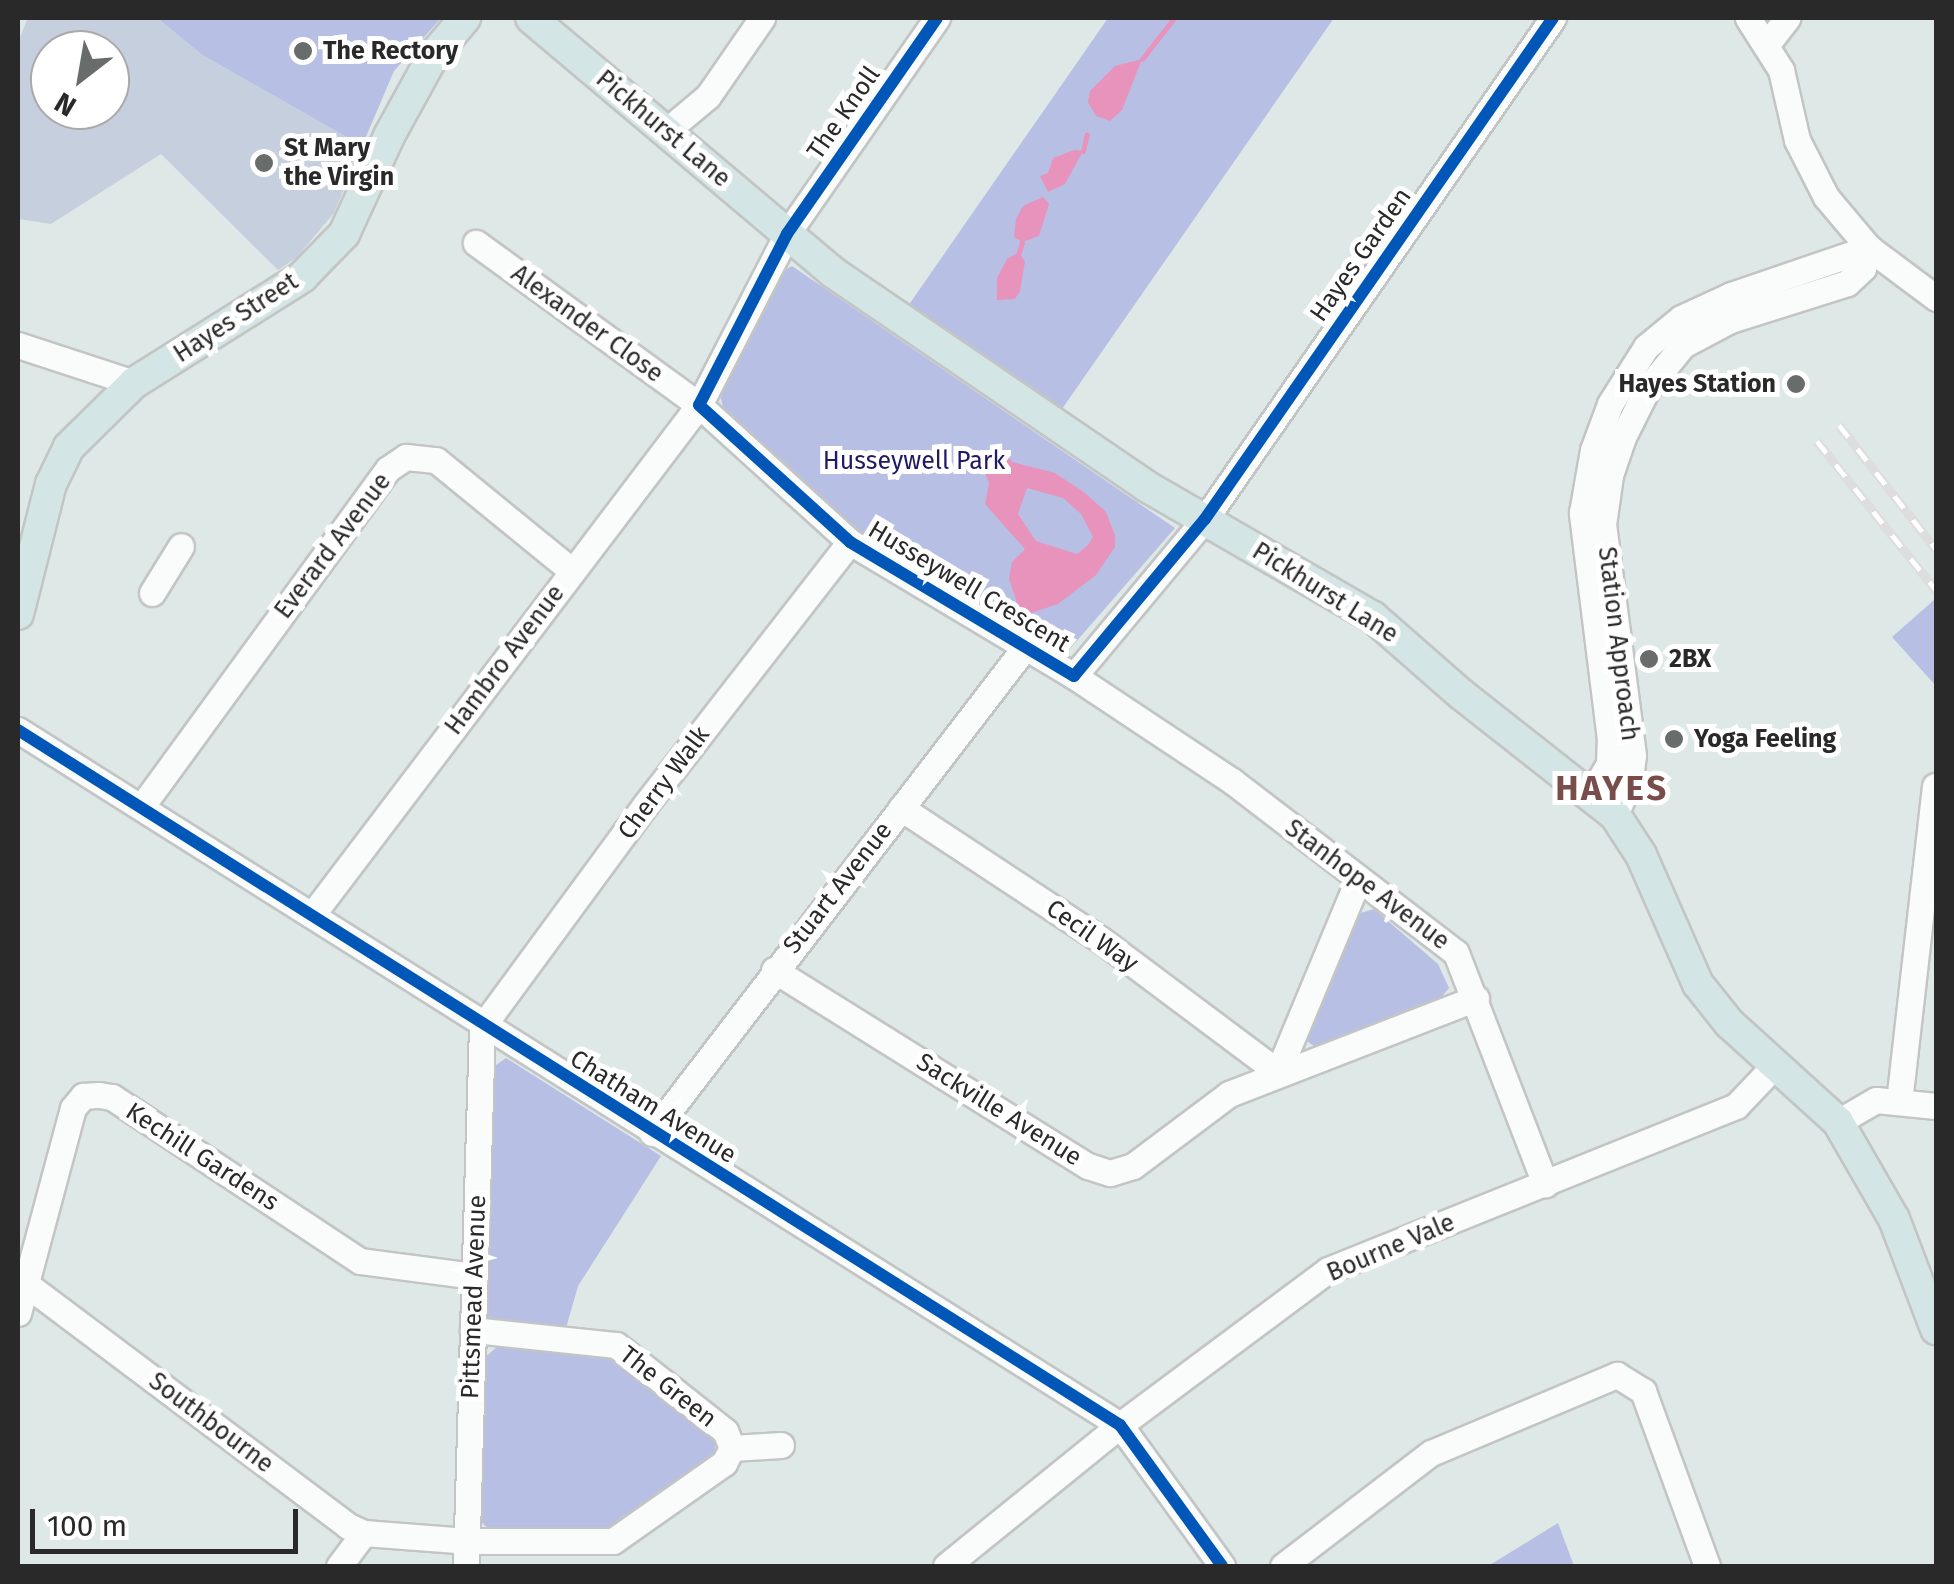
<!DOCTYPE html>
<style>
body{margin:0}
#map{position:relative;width:1954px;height:1584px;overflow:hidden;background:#dee8e6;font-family:"Fira Sans",sans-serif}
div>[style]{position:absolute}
.green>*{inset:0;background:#b8bfe4}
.cemetery>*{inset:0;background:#c6cfdd}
.water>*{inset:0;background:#e893bb}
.stream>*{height:5px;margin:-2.5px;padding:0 2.5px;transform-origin:2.5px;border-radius:2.5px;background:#e893bb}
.roads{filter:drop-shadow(2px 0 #c3c5c4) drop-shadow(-2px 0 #c3c5c4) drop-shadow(0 2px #c3c5c4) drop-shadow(0 -2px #c3c5c4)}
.minor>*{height:25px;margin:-12.5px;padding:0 12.5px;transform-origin:12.5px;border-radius:12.5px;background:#fafcfb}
.major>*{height:30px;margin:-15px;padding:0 15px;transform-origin:15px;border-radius:15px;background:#d3e5e5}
.rail>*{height:9px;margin-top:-4.5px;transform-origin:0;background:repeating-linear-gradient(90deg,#fff 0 15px,#dedddd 0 30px);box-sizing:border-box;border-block:2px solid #dedddd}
.cycleway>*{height:12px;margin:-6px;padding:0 6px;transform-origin:6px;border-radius:6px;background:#0057b8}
.dots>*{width:28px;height:28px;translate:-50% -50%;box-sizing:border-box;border:5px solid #fff;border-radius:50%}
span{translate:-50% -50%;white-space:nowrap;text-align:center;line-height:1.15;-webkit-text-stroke:10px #fff;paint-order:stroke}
.poi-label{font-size:25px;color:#292929;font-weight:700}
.left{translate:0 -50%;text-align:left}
.right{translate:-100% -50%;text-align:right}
.street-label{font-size:25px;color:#292929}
.park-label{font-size:25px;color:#1f1a65}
.district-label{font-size:35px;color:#794e4a;font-weight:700;letter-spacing:2.5px}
.frame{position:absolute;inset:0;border:20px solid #292929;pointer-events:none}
.north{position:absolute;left:30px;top:30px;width:100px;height:100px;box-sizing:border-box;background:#fff;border:2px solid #a9a9a9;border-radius:50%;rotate:211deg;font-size:28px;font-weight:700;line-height:40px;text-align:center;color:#292929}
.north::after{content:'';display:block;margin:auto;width:35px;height:45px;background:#686c6b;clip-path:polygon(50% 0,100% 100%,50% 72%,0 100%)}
.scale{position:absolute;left:30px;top:1509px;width:268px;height:45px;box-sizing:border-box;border:5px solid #292929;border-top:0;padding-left:12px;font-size:30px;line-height:35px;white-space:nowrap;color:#292929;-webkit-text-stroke:8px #fff;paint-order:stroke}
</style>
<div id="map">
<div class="green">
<i style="clip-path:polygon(157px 18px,441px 18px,394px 71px,362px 146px,202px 55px)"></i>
<i style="clip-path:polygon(1108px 18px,1334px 18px,1062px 409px,908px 306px)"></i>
<i style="clip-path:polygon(792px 266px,1175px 528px,1068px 651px,859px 535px,723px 408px,720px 393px,780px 273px)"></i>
<i style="clip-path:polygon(1934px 600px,1936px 603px,1936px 686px,1892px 637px)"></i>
<i style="clip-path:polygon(1374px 909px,1438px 964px,1449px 988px,1440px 999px,1314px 1046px,1304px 1039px,1357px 914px)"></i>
<i style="clip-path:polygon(506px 1058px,661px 1156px,578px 1286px,566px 1328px,484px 1317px,492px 1068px)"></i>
<i style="clip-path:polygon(498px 1346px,619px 1359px,715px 1437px,715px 1459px,613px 1533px,492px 1532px,479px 1520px,483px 1359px)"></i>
<i style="clip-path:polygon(1558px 1523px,1574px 1566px,1488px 1566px)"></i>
</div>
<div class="cemetery">
<i style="clip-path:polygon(evenodd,28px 18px,157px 18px,202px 55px,362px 146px,334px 213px,296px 258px,278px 270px,161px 154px,51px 224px,18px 219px,18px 42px,28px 18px,50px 50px,110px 50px,110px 110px,50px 110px,50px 50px)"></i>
</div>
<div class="water">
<i style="clip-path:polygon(1142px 59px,1122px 110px,1110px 121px,1096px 116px,1088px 102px,1090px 91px,1115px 66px)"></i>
<i style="clip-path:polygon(1074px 150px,1083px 151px,1065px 184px,1048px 192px,1040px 176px,1048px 173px,1053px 158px)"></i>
<i style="clip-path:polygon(1043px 197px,1049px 204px,1039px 236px,1022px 242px,1014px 237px,1016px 219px,1023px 206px)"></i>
<i style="clip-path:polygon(1019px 252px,1025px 262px,1020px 291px,1015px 299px,997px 300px,997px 278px,1007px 259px)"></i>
<i style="clip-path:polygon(evenodd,1003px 449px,1012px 462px,1055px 473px,1085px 493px,1106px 512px,1115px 535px,1115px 547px,1096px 575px,1058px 604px,1031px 613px,1018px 606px,1009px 579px,1012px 562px,1025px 549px,985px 504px,989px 483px,982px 465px,993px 452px,1003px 449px,1027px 488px,1063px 498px,1081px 514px,1093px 537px,1088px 545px,1077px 554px,1036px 541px,1018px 514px,1027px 488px)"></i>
</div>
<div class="stream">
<i style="left:1142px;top:59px;width:52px;rotate:-52deg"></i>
<i style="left:1083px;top:151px;width:17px;rotate:-77deg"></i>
<i style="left:1019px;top:252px;width:10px;rotate:-73deg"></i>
</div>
<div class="roads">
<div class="minor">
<i style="left:937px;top:18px;width:263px;rotate:124.8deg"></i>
<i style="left:787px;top:234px;width:192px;rotate:117.2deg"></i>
<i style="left:699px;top:405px;width:204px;rotate:42.2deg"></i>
<i style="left:850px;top:542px;width:261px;rotate:30.9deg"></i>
<i style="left:1074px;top:676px;width:204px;rotate:-50.2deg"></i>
<i style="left:1205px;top:519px;width:610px;rotate:-55.22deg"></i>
<i style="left:1748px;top:18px;width:62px;rotate:57.6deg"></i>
<i style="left:1781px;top:70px;width:72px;rotate:77.1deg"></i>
<i style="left:1797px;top:140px;width:64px;rotate:63deg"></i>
<i style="left:1826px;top:197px;width:67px;rotate:49.9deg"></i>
<i style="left:1869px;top:248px;width:84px;rotate:36.7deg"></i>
<i style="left:1767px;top:44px;width:33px;rotate:-52deg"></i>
<i style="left:665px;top:132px;width:56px;rotate:-39.9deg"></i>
<i style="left:708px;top:96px;width:95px;rotate:-55.3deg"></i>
<i style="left:18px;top:345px;width:122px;rotate:18.1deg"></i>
<i style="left:152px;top:593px;width:55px;rotate:-58.3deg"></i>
<i style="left:1074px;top:676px;width:190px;rotate:33.6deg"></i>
<i style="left:1232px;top:781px;width:282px;rotate:37.5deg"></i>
<i style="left:1456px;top:953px;width:248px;rotate:68.9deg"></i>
<i style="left:18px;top:730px;width:1303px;rotate:32.24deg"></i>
<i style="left:1120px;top:1425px;width:174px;rotate:54.1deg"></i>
<i style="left:1591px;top:794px;width:35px;rotate:-59deg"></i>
<i style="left:1609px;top:764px;width:25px;rotate:-88deg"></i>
<i style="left:1610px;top:739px;width:228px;rotate:-97.1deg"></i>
<i style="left:1582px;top:513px;width:64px;rotate:-80.1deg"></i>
<i style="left:1593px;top:450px;width:49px;rotate:-69.7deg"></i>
<i style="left:1610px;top:404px;width:67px;rotate:-57.7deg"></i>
<i style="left:1646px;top:347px;width:45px;rotate:-39.6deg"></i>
<i style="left:1681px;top:318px;width:55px;rotate:-24.7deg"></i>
<i style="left:1731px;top:295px;width:146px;rotate:-18.8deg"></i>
<i style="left:142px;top:806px;width:417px;rotate:-53.9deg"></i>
<i style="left:388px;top:469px;width:22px;rotate:-34deg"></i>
<i style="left:406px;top:457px;width:30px;rotate:6deg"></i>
<i style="left:436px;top:460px;width:176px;rotate:39.2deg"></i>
<i style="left:901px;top:808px;width:238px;rotate:33.4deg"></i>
<i style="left:1100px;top:939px;width:222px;rotate:36.8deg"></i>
<i style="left:1278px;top:1072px;width:208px;rotate:-67.4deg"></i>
<i style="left:1615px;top:815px;width:39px;rotate:-67deg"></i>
<i style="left:1630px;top:779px;width:24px;rotate:-83deg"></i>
<i style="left:1633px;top:755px;width:232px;rotate:-97.4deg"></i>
<i style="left:1603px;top:525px;width:50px;rotate:-82deg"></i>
<i style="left:1610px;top:475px;width:40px;rotate:-71.1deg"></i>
<i style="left:1623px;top:437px;width:54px;rotate:-63.4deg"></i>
<i style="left:1647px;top:389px;width:57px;rotate:-50.7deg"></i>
<i style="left:1683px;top:345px;width:53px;rotate:-28deg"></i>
<i style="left:1730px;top:320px;width:123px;rotate:-17.5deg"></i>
<i style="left:1847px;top:283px;width:22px;rotate:-43deg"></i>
<i style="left:1863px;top:268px;width:21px;rotate:-73deg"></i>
<i style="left:312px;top:915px;width:640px;rotate:-52.81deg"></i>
<i style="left:699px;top:405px;width:276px;rotate:-144deg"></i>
<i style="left:774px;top:970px;width:370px;rotate:32deg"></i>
<i style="left:1088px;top:1166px;width:23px;rotate:18deg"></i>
<i style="left:1110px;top:1173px;width:24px;rotate:-17deg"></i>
<i style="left:1133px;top:1166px;width:120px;rotate:-36.9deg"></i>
<i style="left:1229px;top:1094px;width:265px;rotate:-21.2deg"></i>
<i style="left:1899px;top:1102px;width:318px;rotate:-83.5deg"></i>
<i style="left:1838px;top:1122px;width:44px;rotate:-30.1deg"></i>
<i style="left:1876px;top:1100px;width:60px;rotate:5.7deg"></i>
<i style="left:652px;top:1133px;width:614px;rotate:-52.48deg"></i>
<i style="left:26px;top:1284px;width:403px;rotate:36.9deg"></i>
<i style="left:348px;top:1526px;width:17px;rotate:24deg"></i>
<i style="left:364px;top:1533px;width:103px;rotate:4.4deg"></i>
<i style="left:467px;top:1541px;width:146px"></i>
<i style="left:613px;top:1541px;width:136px;rotate:-35.1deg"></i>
<i style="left:724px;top:1463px;width:17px;rotate:-62deg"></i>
<i style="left:732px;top:1448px;width:18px;rotate:-112deg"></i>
<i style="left:725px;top:1431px;width:139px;rotate:-141.7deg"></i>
<i style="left:616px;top:1345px;width:144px;rotate:-174deg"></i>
<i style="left:18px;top:1313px;width:212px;rotate:-75deg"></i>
<i style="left:73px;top:1108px;width:16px;rotate:-50deg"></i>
<i style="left:83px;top:1096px;width:16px;rotate:-4deg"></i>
<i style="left:99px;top:1095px;width:13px;rotate:9deg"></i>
<i style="left:112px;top:1097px;width:297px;rotate:33.5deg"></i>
<i style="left:360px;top:1261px;width:115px;rotate:7.5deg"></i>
<i style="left:732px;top:1448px;width:49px;rotate:-3.5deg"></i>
<i style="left:339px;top:1566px;width:41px;rotate:-52.9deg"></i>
<i style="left:466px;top:1566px;width:539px;rotate:-88.3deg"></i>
<i style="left:482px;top:1027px;width:275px;rotate:-53.7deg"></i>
<i style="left:645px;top:805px;width:333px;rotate:-52.1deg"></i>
<i style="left:946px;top:1566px;width:224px;rotate:-39deg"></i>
<i style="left:1120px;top:1425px;width:259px;rotate:-36.7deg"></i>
<i style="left:1328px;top:1270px;width:440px;rotate:-21.9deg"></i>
<i style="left:1736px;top:1106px;width:58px;rotate:-46.4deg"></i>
<i style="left:1283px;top:1566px;width:186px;rotate:-37.4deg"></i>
<i style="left:1431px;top:1453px;width:202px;rotate:-22.8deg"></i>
<i style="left:1617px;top:1375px;width:31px;rotate:32deg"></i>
<i style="left:1643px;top:1391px;width:186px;rotate:69.9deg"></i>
</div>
<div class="major">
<i style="left:531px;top:18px;width:396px;rotate:40.1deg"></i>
<i style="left:834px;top:273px;width:378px;rotate:34.3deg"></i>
<i style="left:1146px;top:486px;width:262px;rotate:30deg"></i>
<i style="left:1373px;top:617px;width:117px;rotate:41.2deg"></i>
<i style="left:1461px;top:694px;width:196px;rotate:38.2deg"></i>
<i style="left:1615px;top:815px;width:48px;rotate:57deg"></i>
<i style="left:1641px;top:855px;width:141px;rotate:66.2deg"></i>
<i style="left:1698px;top:984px;width:50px;rotate:51.5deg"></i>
<i style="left:1729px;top:1023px;width:147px;rotate:42.2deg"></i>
<i style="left:1838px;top:1122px;width:112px;rotate:60deg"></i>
<i style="left:1894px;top:1219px;width:118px;rotate:69.1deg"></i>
<i style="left:18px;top:614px;width:134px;rotate:-75.8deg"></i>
<i style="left:51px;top:484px;width:41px;rotate:-64.1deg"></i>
<i style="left:69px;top:447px;width:91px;rotate:-44.6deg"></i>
<i style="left:134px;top:383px;width:199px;rotate:-32.2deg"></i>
<i style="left:302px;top:277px;width:60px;rotate:-45.7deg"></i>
<i style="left:344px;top:234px;width:108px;rotate:-65.3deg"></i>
<i style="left:389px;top:136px;width:91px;rotate:-61.2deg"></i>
<i style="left:433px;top:56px;width:50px;rotate:-49.9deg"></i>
</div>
</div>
<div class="rail">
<i style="left:1839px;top:425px;width:157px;rotate:52deg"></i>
<i style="left:1817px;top:441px;width:191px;rotate:51.4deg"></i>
</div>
<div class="cycleway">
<i style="left:937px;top:18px;width:263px;rotate:124.8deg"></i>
<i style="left:787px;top:234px;width:192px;rotate:117.2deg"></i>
<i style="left:699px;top:405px;width:204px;rotate:42.2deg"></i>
<i style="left:850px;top:542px;width:261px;rotate:30.9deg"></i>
<i style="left:1074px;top:676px;width:204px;rotate:-50.2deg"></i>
<i style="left:1205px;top:519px;width:610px;rotate:-55.22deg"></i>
<i style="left:18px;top:730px;width:1303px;rotate:32.24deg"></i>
<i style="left:1120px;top:1425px;width:174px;rotate:54.1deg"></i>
</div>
<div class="dots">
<i style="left:303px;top:51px;background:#686c6b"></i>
<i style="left:264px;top:163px;background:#686c6b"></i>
<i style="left:1796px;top:384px;background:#686c6b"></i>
<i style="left:1649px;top:659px;background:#686c6b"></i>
<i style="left:1674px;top:739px;background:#686c6b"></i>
</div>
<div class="poi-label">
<span class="left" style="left:323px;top:51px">The Rectory</span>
<span class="left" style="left:284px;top:163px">St Mary<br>the Virgin</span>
<span class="right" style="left:1776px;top:384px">Hayes Station</span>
<span class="left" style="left:1669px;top:659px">2BX</span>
<span class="left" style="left:1694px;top:739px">Yoga Feeling</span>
</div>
<div class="street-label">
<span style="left:844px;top:113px;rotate:-55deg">The Knoll</span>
<span style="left:663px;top:129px;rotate:40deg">Pickhurst Lane</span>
<span style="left:1361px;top:255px;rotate:-55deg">Hayes Garden</span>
<span style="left:236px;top:318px;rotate:-33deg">Hayes Street</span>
<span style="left:587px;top:324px;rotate:36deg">Alexander Close</span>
<span style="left:333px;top:546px;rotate:-53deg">Everard Avenue</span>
<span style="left:969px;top:587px;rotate:31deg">Husseywell Crescent</span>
<span style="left:1325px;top:593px;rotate:32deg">Pickhurst Lane</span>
<span style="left:1618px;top:644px;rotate:83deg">Station Approach</span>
<span style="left:505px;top:660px;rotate:-53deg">Hambro Avenue</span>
<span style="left:664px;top:783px;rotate:-53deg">Cherry Walk</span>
<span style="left:1367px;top:885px;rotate:37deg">Stanhope Avenue</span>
<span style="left:838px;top:888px;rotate:-52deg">Stuart Avenue</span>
<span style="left:1092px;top:936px;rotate:35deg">Cecil Way</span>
<span style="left:653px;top:1107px;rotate:32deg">Chatham Avenue</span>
<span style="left:999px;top:1110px;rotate:32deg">Sackville Avenue</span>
<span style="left:202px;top:1157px;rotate:33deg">Kechill Gardens</span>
<span style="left:1391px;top:1248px;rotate:-23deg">Bourne Vale</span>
<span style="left:474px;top:1297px;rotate:-88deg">Pittsmead Avenue</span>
<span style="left:668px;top:1387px;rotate:38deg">The Green</span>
<span style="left:211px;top:1423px;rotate:37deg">Southbourne</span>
</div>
<div class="park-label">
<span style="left:914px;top:461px">Husseywell Park</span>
</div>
<div class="district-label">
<span style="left:1612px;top:788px">HAYES</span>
</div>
<div class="frame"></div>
<div class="north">N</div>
<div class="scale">100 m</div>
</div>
